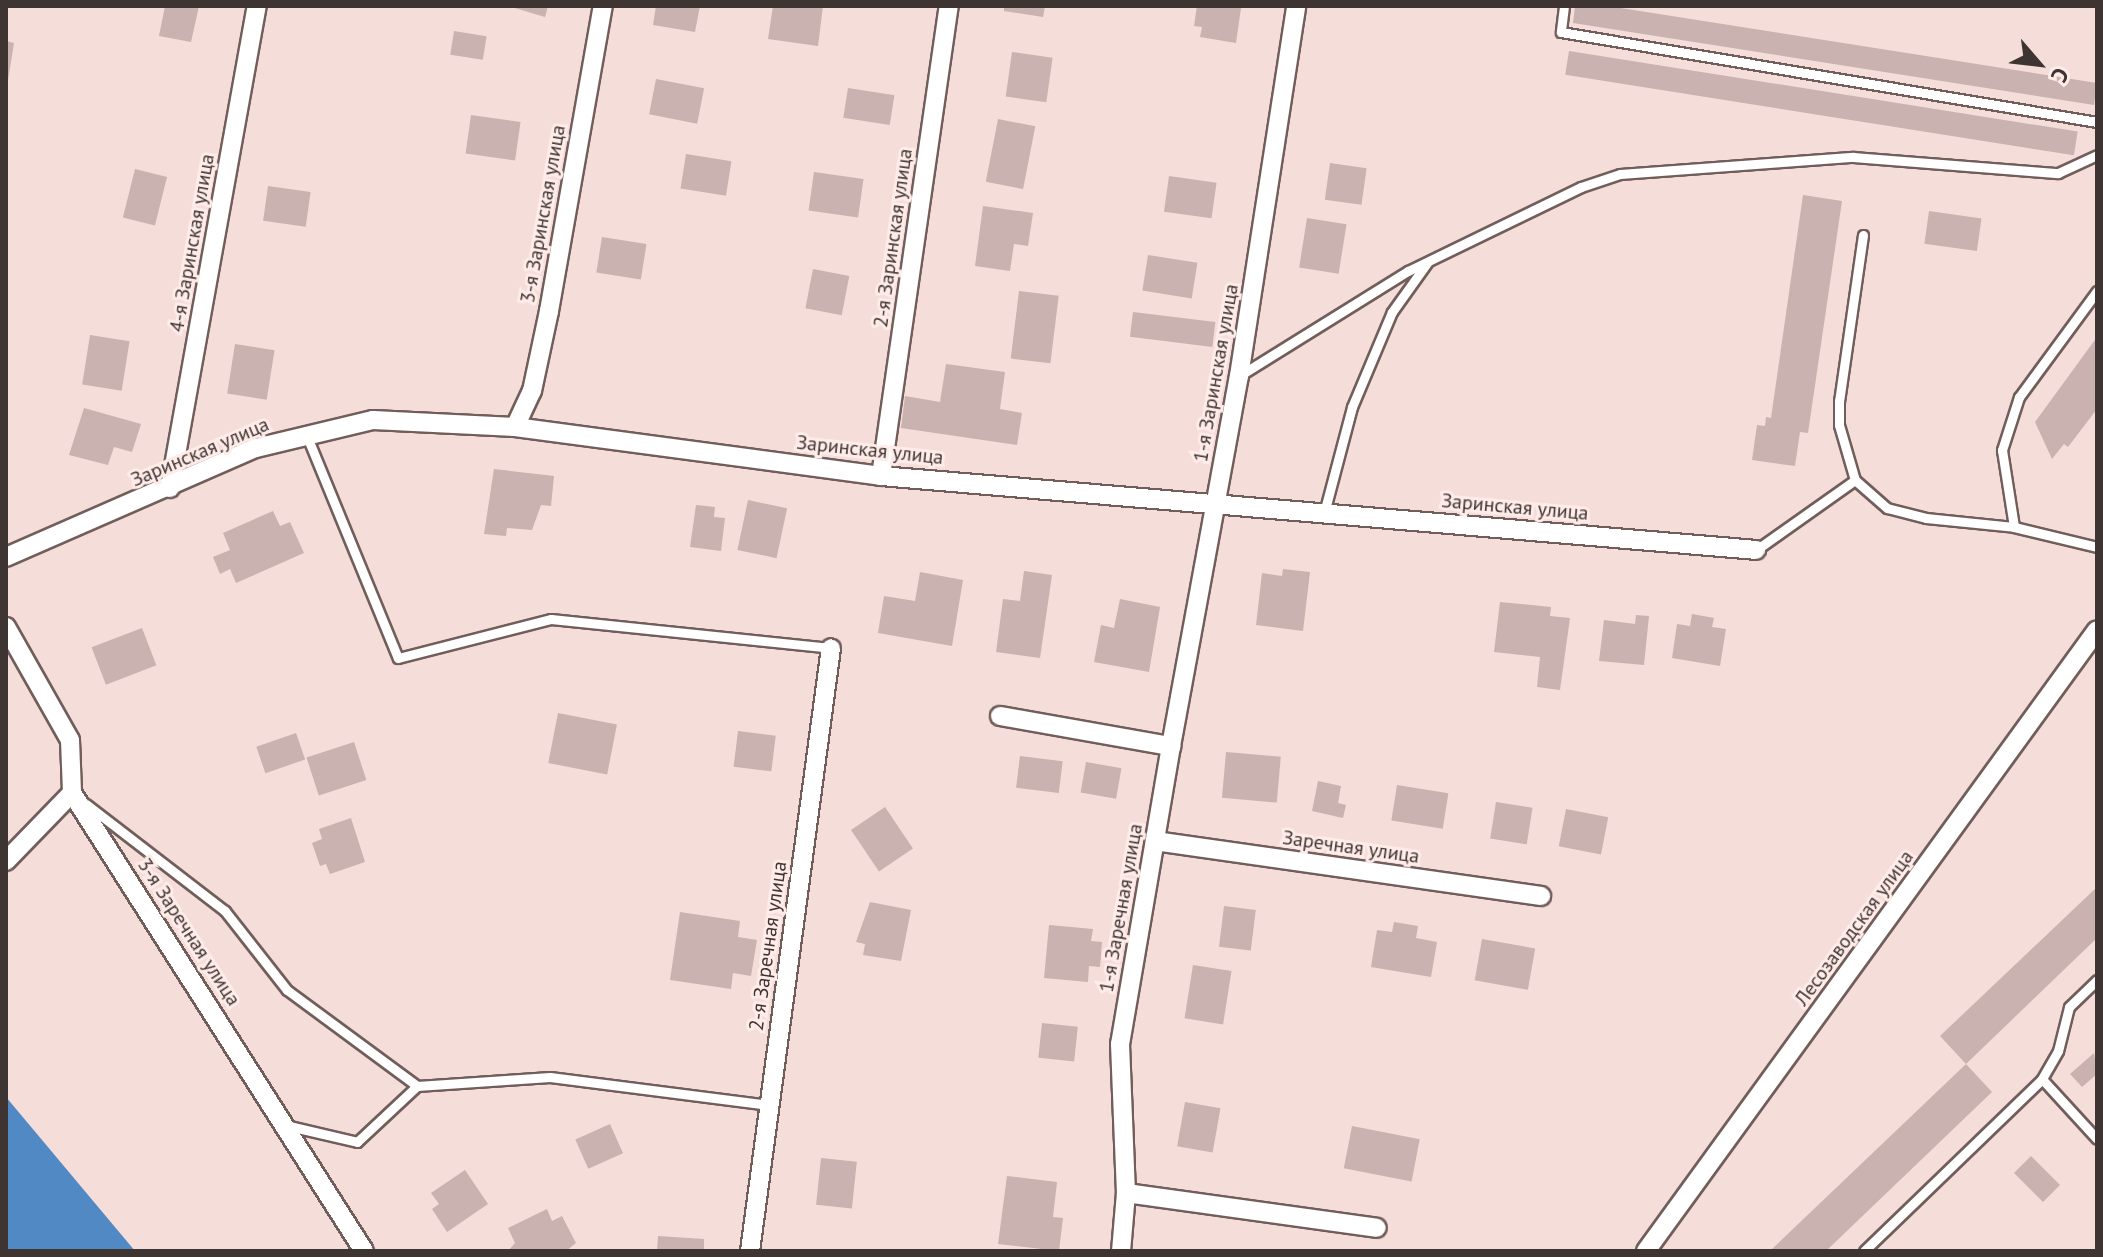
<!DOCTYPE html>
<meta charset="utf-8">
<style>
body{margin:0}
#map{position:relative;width:2103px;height:1257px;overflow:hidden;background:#f5ddda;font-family:"PT Sans",sans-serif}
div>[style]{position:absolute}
.water>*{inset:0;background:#5189c5}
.building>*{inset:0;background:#c9b2af;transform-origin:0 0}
.roads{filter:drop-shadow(2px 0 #715e5b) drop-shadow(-2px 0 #715e5b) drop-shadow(0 2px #715e5b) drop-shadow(0 -2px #715e5b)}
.lane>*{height:9px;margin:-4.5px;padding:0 4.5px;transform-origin:4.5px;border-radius:4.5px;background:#fff}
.street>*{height:18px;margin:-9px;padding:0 9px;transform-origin:9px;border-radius:9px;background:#fff}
span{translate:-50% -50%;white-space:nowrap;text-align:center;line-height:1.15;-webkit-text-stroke:6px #ffece9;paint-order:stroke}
.street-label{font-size:20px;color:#3e3533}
.frame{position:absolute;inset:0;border:8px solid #3e3533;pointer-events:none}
.north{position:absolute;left:1999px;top:24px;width:80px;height:80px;-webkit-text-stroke:6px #ffece9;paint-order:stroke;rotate:118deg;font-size:22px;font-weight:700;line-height:32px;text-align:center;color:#3e3533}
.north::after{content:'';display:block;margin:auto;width:28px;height:36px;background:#3e3533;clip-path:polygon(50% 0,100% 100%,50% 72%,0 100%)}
</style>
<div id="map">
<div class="water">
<i style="clip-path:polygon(6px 1097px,135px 1251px,6px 1251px)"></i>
</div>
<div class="building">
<i style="clip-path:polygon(165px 6px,199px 6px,191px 42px,159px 36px)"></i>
<i style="clip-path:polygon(508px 6px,548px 6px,545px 17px)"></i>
<i style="clip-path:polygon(656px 6px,700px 6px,695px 32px,653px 25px)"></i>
<i style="clip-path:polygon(773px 6px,823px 6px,818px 46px,768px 39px)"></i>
<i style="clip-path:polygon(1004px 6px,1045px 6px,1043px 17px,1004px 11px)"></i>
<i style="clip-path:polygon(1197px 6px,1241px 8px,1236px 43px,1200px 37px,1202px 27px,1194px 26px)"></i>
<i style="clip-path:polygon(1575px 6px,1608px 6px,2097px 83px,2094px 105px,1573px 23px)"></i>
<i style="left:454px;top:31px;width:33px;height:24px;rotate:9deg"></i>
<i style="clip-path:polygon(6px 41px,14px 43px,8px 80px,6px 80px)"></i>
<i style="left:1569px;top:51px;width:515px;height:24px;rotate:9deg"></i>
<i style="left:1012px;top:52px;width:41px;height:45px;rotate:8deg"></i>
<i style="left:656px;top:79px;width:49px;height:36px;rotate:11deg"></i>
<i style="left:848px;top:88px;width:47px;height:30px;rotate:9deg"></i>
<i style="left:471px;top:115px;width:50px;height:39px;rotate:8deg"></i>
<i style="left:998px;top:119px;width:38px;height:64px;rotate:11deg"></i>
<i style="left:686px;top:154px;width:46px;height:35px;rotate:9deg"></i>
<i style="left:1330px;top:163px;width:37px;height:37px;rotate:8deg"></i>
<i style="left:135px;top:169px;width:33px;height:50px;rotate:14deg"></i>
<i style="left:814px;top:172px;width:50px;height:39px;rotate:8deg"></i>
<i style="left:1169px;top:176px;width:48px;height:36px;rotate:8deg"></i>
<i style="left:268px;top:186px;width:43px;height:35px;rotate:8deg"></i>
<i style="clip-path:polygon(1803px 195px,1842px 201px,1808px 433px,1800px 432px,1795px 466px,1752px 460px,1757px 425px,1765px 426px,1766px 417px,1771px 418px)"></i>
<i style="clip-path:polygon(983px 206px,1033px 213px,1028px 246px,1014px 244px,1010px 271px,975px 266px)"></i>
<i style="left:1929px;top:211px;width:53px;height:33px;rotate:8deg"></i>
<i style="left:1307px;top:218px;width:40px;height:50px;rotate:9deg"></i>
<i style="left:602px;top:237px;width:45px;height:36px;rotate:9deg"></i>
<i style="left:1148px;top:255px;width:50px;height:36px;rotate:9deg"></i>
<i style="left:813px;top:269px;width:37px;height:40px;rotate:11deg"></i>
<i style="left:1019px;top:291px;width:40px;height:68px;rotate:7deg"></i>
<i style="left:1133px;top:312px;width:83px;height:25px;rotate:7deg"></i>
<i style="left:90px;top:335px;width:40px;height:50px;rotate:9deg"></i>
<i style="clip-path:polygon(2097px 337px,2097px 409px,2068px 447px,2064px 444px,2052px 459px,2035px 422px)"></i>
<i style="left:235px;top:344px;width:40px;height:50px;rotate:9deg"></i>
<i style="clip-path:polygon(946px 364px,1005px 372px,1000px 409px,1022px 413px,1017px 445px,901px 428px,905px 396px,940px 402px)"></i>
<i style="clip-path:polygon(84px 408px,141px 424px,132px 452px,114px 447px,108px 465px,69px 455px)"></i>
<i style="clip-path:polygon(494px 469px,554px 476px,551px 506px,541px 505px,532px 530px,507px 528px,506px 536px,484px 534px)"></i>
<i style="left:748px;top:500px;width:40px;height:51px;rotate:12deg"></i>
<i style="clip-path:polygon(696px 505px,715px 507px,714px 517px,725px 518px,721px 551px,690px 547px)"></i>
<i style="clip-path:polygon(273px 511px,280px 526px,290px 522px,304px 553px,236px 583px,230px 569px,220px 574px,213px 557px,230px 550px,223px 533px)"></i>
<i style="clip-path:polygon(1283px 569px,1310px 572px,1303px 631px,1256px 625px,1262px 573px,1282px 576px)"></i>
<i style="clip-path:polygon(1024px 571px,1052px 575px,1040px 658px,996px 652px,1003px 599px,1020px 601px)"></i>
<i style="clip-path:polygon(920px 572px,963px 580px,952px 646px,878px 633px,884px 596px,915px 601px)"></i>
<i style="clip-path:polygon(1120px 599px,1160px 607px,1149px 672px,1094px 662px,1101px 625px,1114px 628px)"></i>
<i style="clip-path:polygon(1500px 602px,1551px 607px,1550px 616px,1570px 618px,1560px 690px,1537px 687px,1540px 657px,1494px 652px)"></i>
<i style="clip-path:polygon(1692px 614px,1714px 618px,1712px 627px,1726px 629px,1720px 666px,1672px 658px,1677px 624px,1690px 626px)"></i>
<i style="clip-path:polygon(1636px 615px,1649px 616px,1644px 665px,1599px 661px,1604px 620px,1635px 624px)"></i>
<i style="left:142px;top:628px;width:40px;height:54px;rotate:69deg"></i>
<i style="left:558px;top:713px;width:60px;height:51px;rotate:11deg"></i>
<i style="left:738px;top:731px;width:38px;height:36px;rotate:7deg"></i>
<i style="left:296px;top:733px;width:28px;height:42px;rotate:71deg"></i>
<i style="left:354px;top:742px;width:40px;height:50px;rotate:72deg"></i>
<i style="left:1226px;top:752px;width:55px;height:46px;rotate:5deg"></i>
<i style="left:1020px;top:756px;width:43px;height:32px;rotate:7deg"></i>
<i style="left:1086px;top:762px;width:36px;height:31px;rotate:10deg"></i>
<i style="clip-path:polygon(1318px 781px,1341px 786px,1338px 803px,1346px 805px,1343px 818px,1312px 811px)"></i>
<i style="left:1397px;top:785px;width:52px;height:36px;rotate:9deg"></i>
<i style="left:1496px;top:802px;width:37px;height:37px;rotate:9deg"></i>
<i style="left:885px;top:807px;width:50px;height:41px;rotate:56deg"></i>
<i style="left:1566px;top:809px;width:43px;height:38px;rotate:11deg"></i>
<i style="clip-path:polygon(351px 818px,365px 862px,330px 874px,326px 864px,320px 866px,312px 843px,322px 839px,319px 829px)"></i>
<i style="clip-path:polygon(2097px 887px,2097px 938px,1966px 1064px,1940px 1036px)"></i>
<i style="clip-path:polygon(870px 902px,911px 910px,901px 961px,863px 955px,865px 944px,856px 942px)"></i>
<i style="left:1224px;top:906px;width:32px;height:41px;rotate:7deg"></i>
<i style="clip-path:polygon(680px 912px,740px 921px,738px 937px,757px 940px,751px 976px,733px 973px,731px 989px,670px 980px)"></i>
<i style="clip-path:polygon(1394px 922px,1418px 926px,1416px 938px,1437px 942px,1431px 977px,1371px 967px,1377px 930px,1392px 932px)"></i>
<i style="clip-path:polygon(1049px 925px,1093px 929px,1091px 941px,1102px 942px,1100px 967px,1089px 966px,1088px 982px,1044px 978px)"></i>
<i style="left:1482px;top:939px;width:54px;height:42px;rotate:10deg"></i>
<i style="left:1193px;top:965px;width:39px;height:54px;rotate:9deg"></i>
<i style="left:1042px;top:1023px;width:36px;height:35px;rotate:6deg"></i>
<i style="clip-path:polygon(2094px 1053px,2097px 1074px,2082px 1087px,2070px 1074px)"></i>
<i style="clip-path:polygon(1966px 1064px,1992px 1092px,1826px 1251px,1770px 1251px)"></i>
<i style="left:1185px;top:1102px;width:36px;height:45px;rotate:10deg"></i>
<i style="left:610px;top:1124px;width:32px;height:38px;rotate:66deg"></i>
<i style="left:1352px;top:1126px;width:69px;height:43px;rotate:11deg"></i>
<i style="left:2031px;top:1156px;width:41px;height:24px;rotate:45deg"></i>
<i style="left:821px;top:1158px;width:36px;height:47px;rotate:6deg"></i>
<i style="clip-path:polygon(465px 1170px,488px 1204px,447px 1232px,432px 1209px,439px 1204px,431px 1193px)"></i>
<i style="clip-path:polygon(1007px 1176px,1057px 1182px,1053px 1217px,1063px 1218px,1059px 1251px,998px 1244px)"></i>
<i style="clip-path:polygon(547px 1209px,552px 1221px,562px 1216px,576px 1243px,566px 1251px,508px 1251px,515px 1243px,508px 1228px)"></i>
<i style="clip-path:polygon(658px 1236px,704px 1239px,704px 1251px,657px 1251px)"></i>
</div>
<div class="roads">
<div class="lane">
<i style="left:1564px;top:6px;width:26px;rotate:97deg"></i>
<i style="left:1561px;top:32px;width:544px;rotate:9.53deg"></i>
<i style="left:1863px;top:235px;width:168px;rotate:98.2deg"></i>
<i style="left:1839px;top:401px;width:24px;rotate:90deg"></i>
<i style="left:1839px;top:425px;width:57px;rotate:73.8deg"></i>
<i style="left:1855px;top:480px;width:43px;rotate:41.2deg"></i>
<i style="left:1887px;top:508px;width:40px;rotate:14.4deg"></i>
<i style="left:1926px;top:518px;width:88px;rotate:5.8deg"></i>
<i style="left:2097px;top:291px;width:132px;rotate:126.3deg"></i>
<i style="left:2019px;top:397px;width:56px;rotate:107.8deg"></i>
<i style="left:2002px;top:450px;width:78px;rotate:81.1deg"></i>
<i style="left:2014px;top:527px;width:85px;rotate:13.5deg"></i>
<i style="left:1239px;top:376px;width:199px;rotate:-31.9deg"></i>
<i style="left:1408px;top:271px;width:192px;rotate:-25.9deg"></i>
<i style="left:1581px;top:187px;width:41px;rotate:-18.4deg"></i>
<i style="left:1620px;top:174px;width:234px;rotate:-4.2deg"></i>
<i style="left:1853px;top:157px;width:206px;rotate:4.5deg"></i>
<i style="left:2058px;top:173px;width:43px;rotate:-24.8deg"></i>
<i style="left:306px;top:434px;width:242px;rotate:67.7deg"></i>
<i style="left:398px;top:658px;width:158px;rotate:-14.3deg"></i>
<i style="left:551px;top:619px;width:281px;rotate:5.9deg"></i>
<i style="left:1324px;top:513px;width:110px;rotate:-75.2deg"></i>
<i style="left:1352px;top:407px;width:103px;rotate:-67.2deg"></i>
<i style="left:1392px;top:312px;width:60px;rotate:-54.5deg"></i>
<i style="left:1756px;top:550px;width:121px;rotate:-35.3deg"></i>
<i style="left:86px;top:804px;width:175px;rotate:37.6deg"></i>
<i style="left:225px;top:911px;width:100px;rotate:51.9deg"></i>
<i style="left:287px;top:990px;width:162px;rotate:36.4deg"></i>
<i style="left:2097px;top:980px;width:39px;rotate:136deg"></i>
<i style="left:2069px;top:1007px;width:45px;rotate:104deg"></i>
<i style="left:2058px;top:1051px;width:32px;rotate:120deg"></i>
<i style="left:2042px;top:1079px;width:81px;rotate:47.5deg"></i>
<i style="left:289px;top:1126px;width:70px;rotate:13.2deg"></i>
<i style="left:357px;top:1142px;width:82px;rotate:-43deg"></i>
<i style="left:417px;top:1086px;width:133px;rotate:-3.9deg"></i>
<i style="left:550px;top:1077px;width:221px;rotate:7.3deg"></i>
<i style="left:1864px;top:1251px;width:248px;rotate:-44deg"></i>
</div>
<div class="street">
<i style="left:515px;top:427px;width:40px;rotate:-65deg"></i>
<i style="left:532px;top:391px;width:82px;rotate:-78deg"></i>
<i style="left:549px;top:311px;width:310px;rotate:-80deg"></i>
<i style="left:881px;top:476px;width:475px;rotate:-81.8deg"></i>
<i style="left:170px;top:488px;width:490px;rotate:-79.8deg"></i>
<i style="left:6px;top:557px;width:273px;rotate:-23.6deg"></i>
<i style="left:256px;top:448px;width:120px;rotate:-13.5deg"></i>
<i style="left:373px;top:420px;width:142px;rotate:2.8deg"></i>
<i style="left:515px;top:427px;width:369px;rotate:7.6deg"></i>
<i style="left:881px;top:476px;width:878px;rotate:4.83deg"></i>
<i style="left:6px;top:627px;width:130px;rotate:60.5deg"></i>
<i style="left:70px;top:740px;width:53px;rotate:87.8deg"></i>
<i style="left:72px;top:793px;width:543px;rotate:57.48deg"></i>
<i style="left:1000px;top:716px;width:174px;rotate:10deg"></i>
<i style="left:1171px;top:746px;width:302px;rotate:99.7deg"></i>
<i style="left:1120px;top:1044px;width:149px;rotate:87.7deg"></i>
<i style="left:1126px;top:1193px;width:58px;rotate:94.9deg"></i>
<i style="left:1171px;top:746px;width:376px;rotate:-79.6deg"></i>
<i style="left:1239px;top:376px;width:374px;rotate:-81.2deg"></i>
<i style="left:1155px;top:841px;width:390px;rotate:8.1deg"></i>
<i style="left:6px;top:861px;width:95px;rotate:-45.9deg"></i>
<i style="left:1126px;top:1193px;width:253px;rotate:7.9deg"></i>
<i style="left:750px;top:1251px;width:608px;rotate:-82.35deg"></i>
<i style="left:1646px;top:1251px;width:767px;rotate:-54.01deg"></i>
</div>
</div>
<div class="street-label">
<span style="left:543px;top:214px;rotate:-80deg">3-я Заринская улица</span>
<span style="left:893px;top:238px;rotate:-82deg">2-я Заринская улица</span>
<span style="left:192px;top:243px;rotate:-80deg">4-я Заринская улица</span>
<span style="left:1216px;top:373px;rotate:-80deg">1-я Заринская улица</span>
<span style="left:870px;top:450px;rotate:6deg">Заринская улица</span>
<span style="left:200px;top:452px;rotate:-23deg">Заринская улица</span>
<span style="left:1515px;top:507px;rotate:5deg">Заринская улица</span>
<span style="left:1351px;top:847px;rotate:8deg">Заречная улица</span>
<span style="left:1121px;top:908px;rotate:-80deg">1-я Заречная улица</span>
<span style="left:1854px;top:928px;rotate:-54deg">Лесозаводская улица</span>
<span style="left:189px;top:932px;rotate:57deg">3-я Заречная улица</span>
<span style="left:768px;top:946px;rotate:-82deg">2-я Заречная улица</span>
</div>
<div class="frame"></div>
<div class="north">С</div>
</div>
